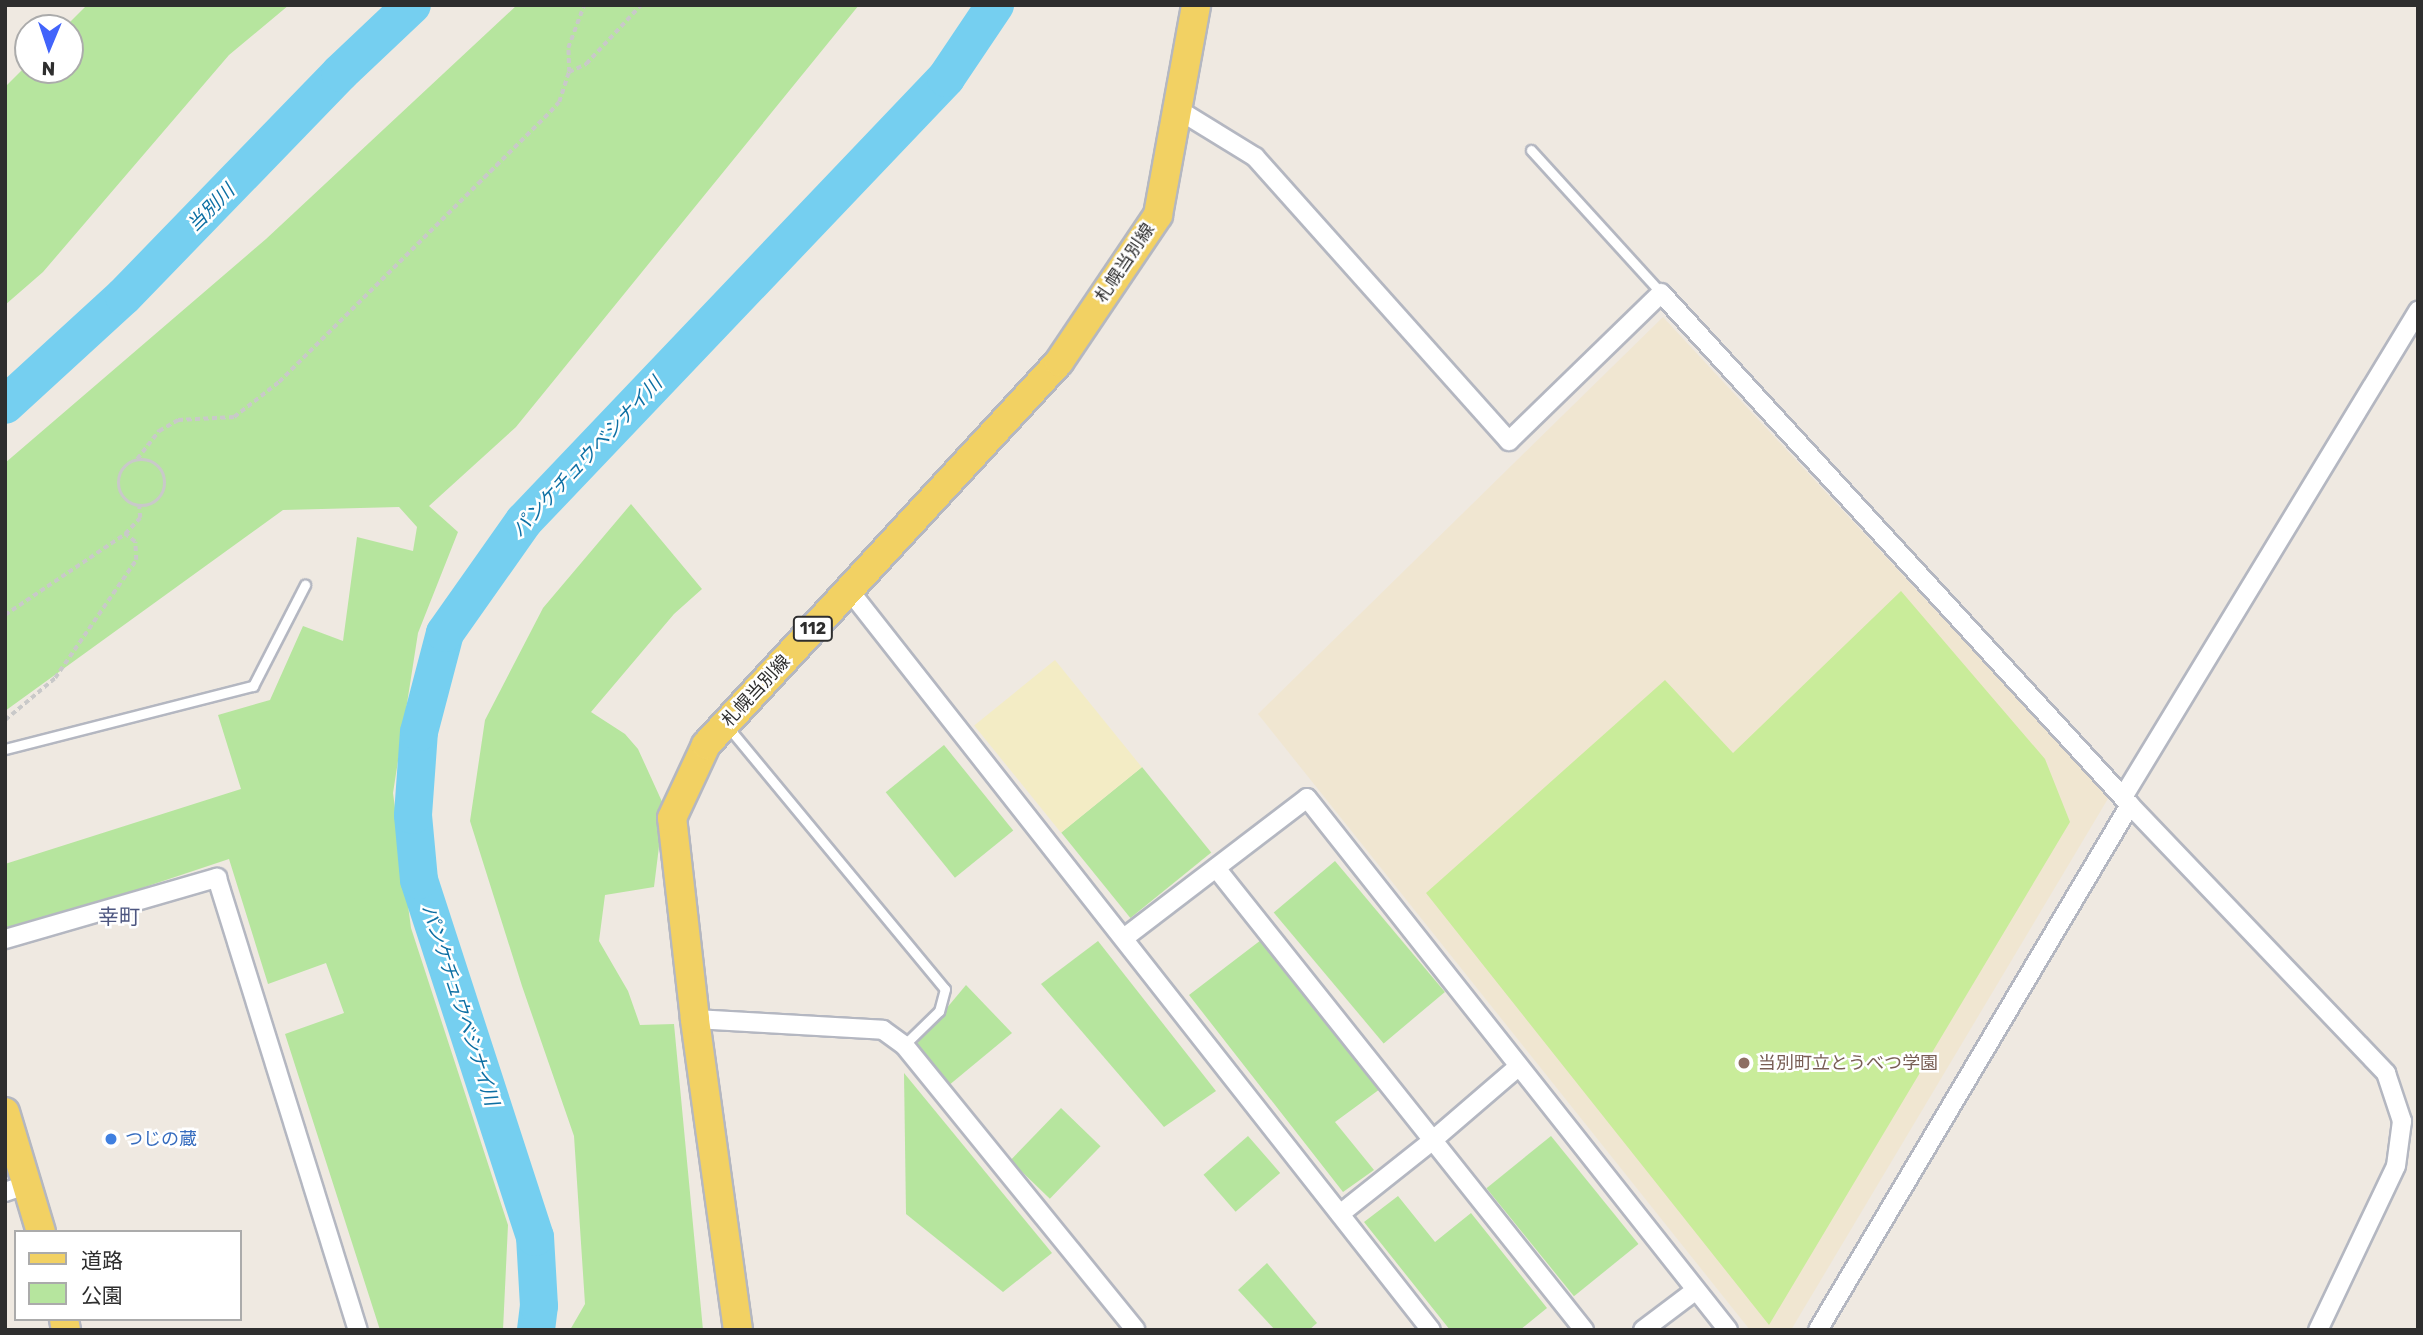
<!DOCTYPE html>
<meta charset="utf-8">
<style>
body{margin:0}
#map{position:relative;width:2423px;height:1335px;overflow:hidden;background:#efe9e1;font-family:Rubik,"Noto Sans JP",sans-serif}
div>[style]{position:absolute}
.education>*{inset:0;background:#f0e6d1}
.green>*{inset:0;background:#b6e59e;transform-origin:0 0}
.sand>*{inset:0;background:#f3ecc5;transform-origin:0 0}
.pitch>*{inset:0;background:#c9ec9a}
.river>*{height:38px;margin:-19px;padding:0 19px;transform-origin:19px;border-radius:19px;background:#75cff0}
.path>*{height:3.5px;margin-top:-1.75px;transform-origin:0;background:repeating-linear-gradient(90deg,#c9c9c9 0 5px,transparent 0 8.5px)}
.path>.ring{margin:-1.75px;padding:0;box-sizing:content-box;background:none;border:3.5px solid #c9c9c9;border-radius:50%}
.roads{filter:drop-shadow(2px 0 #b4b7c1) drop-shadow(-2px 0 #b4b7c1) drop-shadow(0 2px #b4b7c1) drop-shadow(0 -2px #b4b7c1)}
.lane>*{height:9px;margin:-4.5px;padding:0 4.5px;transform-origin:4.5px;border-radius:4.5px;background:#fff}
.street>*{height:18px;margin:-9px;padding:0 9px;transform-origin:9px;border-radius:9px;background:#fff}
.primary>*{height:28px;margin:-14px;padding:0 14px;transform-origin:14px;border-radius:14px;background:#f2d163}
.dots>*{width:19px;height:19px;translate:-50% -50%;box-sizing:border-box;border:4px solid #fff;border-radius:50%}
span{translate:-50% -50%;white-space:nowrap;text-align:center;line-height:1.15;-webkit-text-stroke:5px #fff;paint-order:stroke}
.shield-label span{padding:2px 5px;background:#fff;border:2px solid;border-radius:5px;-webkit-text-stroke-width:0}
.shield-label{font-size:16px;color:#2e2e2e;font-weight:700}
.street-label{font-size:18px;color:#2e2e2e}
.education-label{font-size:18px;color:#785e54}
.left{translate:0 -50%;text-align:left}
.shop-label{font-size:18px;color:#366cbe}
.water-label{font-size:19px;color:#0d6fa3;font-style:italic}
.quarter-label{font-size:21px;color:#4d5680}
.frame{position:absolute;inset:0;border:7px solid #2e2e2e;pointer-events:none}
.legend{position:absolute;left:14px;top:1230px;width:228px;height:91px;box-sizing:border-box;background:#fff;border:2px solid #ababab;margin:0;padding:9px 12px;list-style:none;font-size:21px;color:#2e2e2e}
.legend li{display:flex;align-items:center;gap:14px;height:35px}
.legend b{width:35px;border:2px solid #ababab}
.north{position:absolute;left:14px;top:14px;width:70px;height:70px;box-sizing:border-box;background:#fff;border:2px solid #ababab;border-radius:50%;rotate:182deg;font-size:19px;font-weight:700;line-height:28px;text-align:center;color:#2e2e2e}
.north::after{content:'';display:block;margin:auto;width:24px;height:32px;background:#4264fb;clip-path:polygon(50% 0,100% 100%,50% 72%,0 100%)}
</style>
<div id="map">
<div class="education">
<i style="clip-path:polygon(1663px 317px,2109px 797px,1791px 1330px,1750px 1330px,1258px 714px)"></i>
</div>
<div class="green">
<i style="clip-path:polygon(87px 5px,289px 5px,229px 55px,43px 272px,5px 305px,5px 87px,28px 64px,28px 70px,70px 70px,70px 28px,64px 28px)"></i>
<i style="clip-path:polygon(517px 5px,859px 5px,516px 427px,429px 506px,458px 532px,418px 633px,393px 793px,411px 928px,508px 1225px,503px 1330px,380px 1330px,285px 1034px,344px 1013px,326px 963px,268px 984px,229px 859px,7px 933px,5px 864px,241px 789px,218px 715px,270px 700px,303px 626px,343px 641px,357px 537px,413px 551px,417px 527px,399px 507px,283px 510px,5px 711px,5px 463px,266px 239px)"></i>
<i style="clip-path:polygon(631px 504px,702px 589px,674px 614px,591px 712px,625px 734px,638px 749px,664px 806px,654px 887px,605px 895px,599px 941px,628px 991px,640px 1025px,674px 1024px,703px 1330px,570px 1330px,585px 1304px,574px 1136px,522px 986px,470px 821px,485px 720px,543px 608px)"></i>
<i style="left:944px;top:745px;width:110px;height:75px;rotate:51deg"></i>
<i style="left:1142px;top:767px;width:110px;height:104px;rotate:51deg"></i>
<i style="left:1335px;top:861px;width:171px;height:80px;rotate:50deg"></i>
<i style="clip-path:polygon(1261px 940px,1380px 1089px,1335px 1122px,1374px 1170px,1343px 1192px,1189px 995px)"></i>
<i style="clip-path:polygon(1098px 941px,1216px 1091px,1164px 1127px,1041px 984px)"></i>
<i style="clip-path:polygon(966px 985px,1012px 1033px,948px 1086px,915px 1046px)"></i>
<i style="clip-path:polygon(904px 1073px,1052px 1253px,1003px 1292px,906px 1214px)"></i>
<i style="left:1061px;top:1108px;width:55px;height:73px;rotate:44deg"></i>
<i style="left:1248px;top:1136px;width:49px;height:59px;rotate:49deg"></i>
<i style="left:1551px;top:1136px;width:139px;height:83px;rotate:51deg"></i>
<i style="clip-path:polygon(1398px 1196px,1435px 1242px,1471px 1213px,1547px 1308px,1520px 1330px,1450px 1330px,1364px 1222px)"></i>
<i style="clip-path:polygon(1267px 1263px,1317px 1323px,1309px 1330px,1275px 1330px,1238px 1290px)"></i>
</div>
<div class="sand">
<i style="left:1055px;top:660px;width:138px;height:104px;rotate:51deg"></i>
</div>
<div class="pitch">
<i style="clip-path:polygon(1901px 591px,2045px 759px,2070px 822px,1769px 1325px,1426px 893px,1665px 680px,1733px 753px)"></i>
</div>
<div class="river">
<i style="left:5px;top:405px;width:161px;rotate:-42.5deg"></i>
<i style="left:124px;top:296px;width:310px;rotate:-45.9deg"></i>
<i style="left:340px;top:73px;width:99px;rotate:-43.4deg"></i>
<i style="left:536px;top:1330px;width:24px;rotate:-83deg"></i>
<i style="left:539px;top:1306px;width:69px;rotate:-93.3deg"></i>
<i style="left:535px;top:1237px;width:375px;rotate:-108deg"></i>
<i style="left:419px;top:880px;width:65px;rotate:-95.3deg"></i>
<i style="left:413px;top:815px;width:83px;rotate:-85.9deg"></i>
<i style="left:419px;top:732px;width:102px;rotate:-75.3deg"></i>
<i style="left:445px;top:633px;width:137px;rotate:-54.8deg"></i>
<i style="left:524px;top:521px;width:612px;rotate:-46.39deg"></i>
<i style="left:946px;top:78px;width:88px;rotate:-56.1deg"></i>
</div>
<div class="path">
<i style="left:569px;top:72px;width:19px;rotate:-25deg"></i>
<i style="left:586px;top:64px;width:81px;rotate:-47deg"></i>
<i style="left:137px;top:459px;width:36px;rotate:-52deg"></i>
<i style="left:159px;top:431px;width:22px;rotate:-30deg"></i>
<i style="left:178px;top:420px;width:56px;rotate:-3.1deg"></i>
<i style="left:234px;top:417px;width:57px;rotate:-37.9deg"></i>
<i style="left:279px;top:382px;width:383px;rotate:-44.9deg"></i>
<i style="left:550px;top:112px;width:13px;rotate:-48deg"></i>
<i style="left:559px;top:102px;width:32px;rotate:-72deg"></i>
<i style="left:569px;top:72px;width:24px;rotate:-92deg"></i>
<i style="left:568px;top:48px;width:46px;rotate:-69.6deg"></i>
<i class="ring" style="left:119px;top:460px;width:42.5px;height:42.5px"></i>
<i style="left:5px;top:615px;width:145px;rotate:-34deg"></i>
<i style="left:5px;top:720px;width:65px;rotate:-40deg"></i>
<i style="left:55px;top:678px;width:143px;rotate:-55.5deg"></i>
<i style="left:136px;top:560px;width:18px;rotate:-93deg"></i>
<i style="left:135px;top:542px;width:13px;rotate:-141deg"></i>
<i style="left:125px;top:534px;width:22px;rotate:-47deg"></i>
<i style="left:140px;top:518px;width:11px;rotate:-95deg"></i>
</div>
<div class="roads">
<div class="lane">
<i style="left:1531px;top:150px;width:193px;rotate:47.7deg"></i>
<i style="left:728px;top:727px;width:340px;rotate:50.4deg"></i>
<i style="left:945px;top:989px;width:23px;rotate:105deg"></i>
<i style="left:939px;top:1011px;width:49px;rotate:135.8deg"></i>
<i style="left:5px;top:749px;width:256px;rotate:-14.3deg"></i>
<i style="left:253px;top:686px;width:114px;rotate:-62.8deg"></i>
</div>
<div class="street">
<i style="left:1177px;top:109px;width:92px;rotate:31.6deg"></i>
<i style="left:1255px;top:157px;width:381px;rotate:48.2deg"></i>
<i style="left:1509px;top:441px;width:212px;rotate:-44.2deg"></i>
<i style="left:1661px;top:293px;width:694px;rotate:47.51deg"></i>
<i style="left:2130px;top:805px;width:371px;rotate:46.3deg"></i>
<i style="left:2386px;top:1073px;width:51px;rotate:71.6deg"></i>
<i style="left:2402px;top:1121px;width:45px;rotate:97.6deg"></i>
<i style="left:2396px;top:1166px;width:182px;rotate:115.4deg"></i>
<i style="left:849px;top:590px;width:941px;rotate:51.82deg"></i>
<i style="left:2123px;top:797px;width:569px;rotate:-58.74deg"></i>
<i style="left:1216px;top:868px;width:591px;rotate:51.46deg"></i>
<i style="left:1124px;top:938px;width:230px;rotate:-37.4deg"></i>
<i style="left:1307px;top:798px;width:678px;rotate:51.64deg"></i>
<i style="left:5px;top:939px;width:221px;rotate:-16.1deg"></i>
<i style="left:217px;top:878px;width:473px;rotate:72.7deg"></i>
<i style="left:695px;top:1019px;width:188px;rotate:3.3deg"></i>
<i style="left:883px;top:1030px;width:26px;rotate:36deg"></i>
<i style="left:904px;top:1045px;width:367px;rotate:50.9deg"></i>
<i style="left:5px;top:1192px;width:24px;rotate:-19deg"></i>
<i style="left:1340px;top:1214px;width:119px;rotate:-38.5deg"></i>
<i style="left:1433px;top:1140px;width:113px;rotate:-40.7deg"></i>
<i style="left:1643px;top:1330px;width:66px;rotate:-37deg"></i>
<i style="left:1818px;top:1330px;width:611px;rotate:-59.28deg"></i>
</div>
<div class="primary">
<i style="left:5px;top:1112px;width:125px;rotate:73.3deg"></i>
<i style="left:64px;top:1319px;width:11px;rotate:80deg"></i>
<i style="left:738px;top:1330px;width:314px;rotate:-97.9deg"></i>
<i style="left:695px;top:1019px;width:202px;rotate:-96.5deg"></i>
<i style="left:672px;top:818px;width:81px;rotate:-65deg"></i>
<i style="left:706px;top:745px;width:521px;rotate:-47.33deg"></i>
<i style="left:1059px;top:362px;width:177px;rotate:-56deg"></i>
<i style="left:1158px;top:215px;width:213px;rotate:-79.7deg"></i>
</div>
</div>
<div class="dots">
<i style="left:1744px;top:1063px;background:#8d6e63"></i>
<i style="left:111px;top:1139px;background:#3f7fe0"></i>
</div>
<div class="shield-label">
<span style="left:813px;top:629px">112</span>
</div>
<div class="street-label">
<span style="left:1125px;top:263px;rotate:-56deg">札幌当別線</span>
<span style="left:756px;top:691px;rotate:-47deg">札幌当別線</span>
</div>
<div class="education-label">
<span class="left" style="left:1758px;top:1063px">当別町立とうべつ学園</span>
</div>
<div class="shop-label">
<span class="left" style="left:125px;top:1139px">つじの蔵</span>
</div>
<div class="water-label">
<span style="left:211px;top:208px;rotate:-45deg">当別川</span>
<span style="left:587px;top:457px;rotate:-47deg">パンケチュウベシナイ川</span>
<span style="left:460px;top:1005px;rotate:72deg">パンケチュウベシナイ川</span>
</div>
<div class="quarter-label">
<span style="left:119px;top:917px">幸町</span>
</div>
<div class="frame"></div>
<ul class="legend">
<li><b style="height:9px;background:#f2d163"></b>道路</li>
<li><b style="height:19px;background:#b6e59e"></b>公園</li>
</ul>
<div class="north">N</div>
</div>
